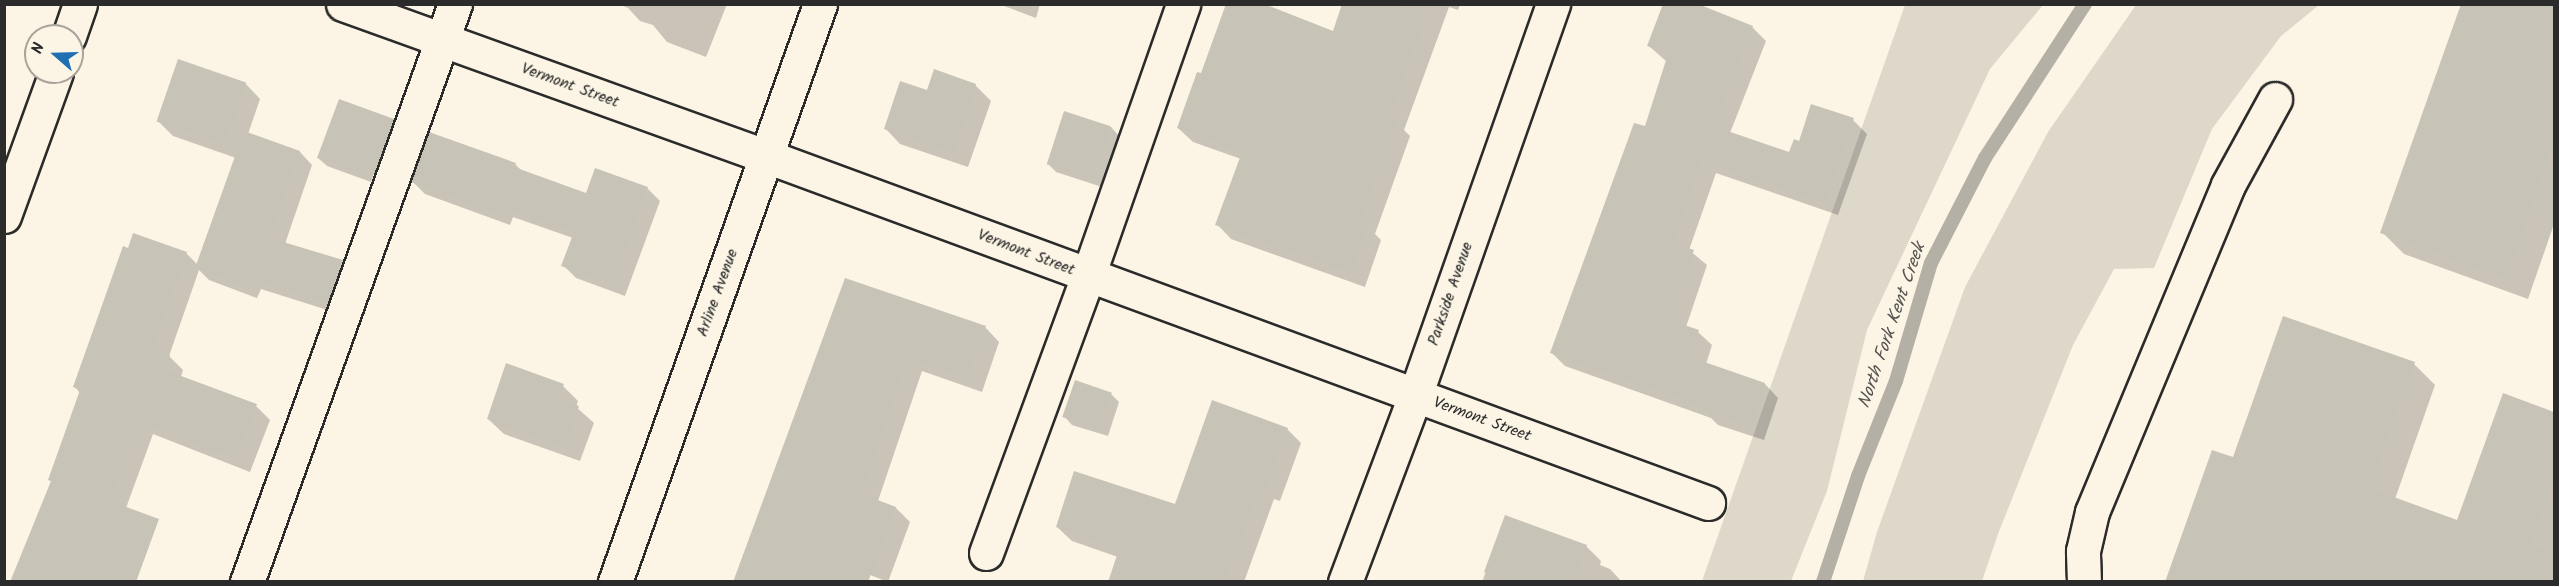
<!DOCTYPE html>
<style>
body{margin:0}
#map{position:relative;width:2559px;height:586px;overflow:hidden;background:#fcf5e5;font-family:Kalam,sans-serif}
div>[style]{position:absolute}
.green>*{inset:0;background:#ded8ca}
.shadow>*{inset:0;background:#0003}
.stream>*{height:14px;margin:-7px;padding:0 7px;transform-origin:7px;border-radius:7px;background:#b4b0a5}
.building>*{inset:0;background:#c8c3b7;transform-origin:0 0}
.roads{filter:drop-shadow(2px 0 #2b2b2b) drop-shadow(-2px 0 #2b2b2b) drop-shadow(0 2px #2b2b2b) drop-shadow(0 -2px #2b2b2b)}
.minor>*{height:33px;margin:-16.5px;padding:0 16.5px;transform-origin:16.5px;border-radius:16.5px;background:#fcf5e5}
span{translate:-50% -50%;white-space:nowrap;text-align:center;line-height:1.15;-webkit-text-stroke:4.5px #fcf5e5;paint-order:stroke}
.street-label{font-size:16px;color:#2b2b2b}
.water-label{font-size:18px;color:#545350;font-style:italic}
.frame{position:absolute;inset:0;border:6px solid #2b2b2b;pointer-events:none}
.north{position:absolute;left:24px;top:24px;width:60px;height:60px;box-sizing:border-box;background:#fcf5e5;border:2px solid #a8a49b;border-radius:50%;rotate:290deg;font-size:16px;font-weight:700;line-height:24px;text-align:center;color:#2b2b2b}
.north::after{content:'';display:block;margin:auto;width:21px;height:27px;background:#1f6fb2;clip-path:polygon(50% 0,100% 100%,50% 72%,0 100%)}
</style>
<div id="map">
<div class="green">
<i style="clip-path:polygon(1905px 5px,2043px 5px,1990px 69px,1867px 330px,1827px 491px,1791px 581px,1702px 581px)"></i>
<i style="clip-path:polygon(2136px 5px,2319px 5px,2281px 36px,2212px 129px,2154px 268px,2114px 269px,2073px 345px,1998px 534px,1982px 581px,1863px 581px,1877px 532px,1965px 287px,2048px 132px)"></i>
</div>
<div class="shadow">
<i style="clip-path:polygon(618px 4px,727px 4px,706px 57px,667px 42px,653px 25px,640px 21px,628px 8px)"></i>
<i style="clip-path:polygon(999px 4px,1040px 4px,1036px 18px)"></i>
<i style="clip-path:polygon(1344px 4px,1460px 4px,1458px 10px,1449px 7px,1404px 130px,1410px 136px,1375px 234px,1381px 240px,1365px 287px,1231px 239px,1217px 224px,1241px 159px,1193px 142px,1178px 128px,1334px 33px)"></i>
<i style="clip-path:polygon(2463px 4px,2554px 4px,2554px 224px,2528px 299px,2404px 254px,2382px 232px)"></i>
<i style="clip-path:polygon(1752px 27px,1766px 41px,1730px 133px,1790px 154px,1800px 143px,1853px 120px,1867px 134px,1838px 215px,1716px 173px,1689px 250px,1707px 265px,1686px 327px,1698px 332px,1712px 345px,1706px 364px,1765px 384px,1778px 398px,1764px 440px,1718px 425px,1711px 418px,1565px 366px,1551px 352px,1646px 128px,1667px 62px,1649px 46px)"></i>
<i style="clip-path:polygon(245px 83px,260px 99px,248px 134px,300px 152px,312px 165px,285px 244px,342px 261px,355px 274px,340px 314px,261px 289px,257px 298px,209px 280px,199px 270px,169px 356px,183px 370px,181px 377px,256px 406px,270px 420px,250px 472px,153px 434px,126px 508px,52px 482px,80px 393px,75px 387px,129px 249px,186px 253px,197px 264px,236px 158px,173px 136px,158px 121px)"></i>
<i style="clip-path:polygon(975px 85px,991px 101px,968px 167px,900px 144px,885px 128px,928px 92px)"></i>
<i style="clip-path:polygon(1065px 113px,1111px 127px,1119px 136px,1102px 187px,1056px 172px,1048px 164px)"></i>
<i style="clip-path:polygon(393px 120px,401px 129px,384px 176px,374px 173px,371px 182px,327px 166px,318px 158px)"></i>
<i style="clip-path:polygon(515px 164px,523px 172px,587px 195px,647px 188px,660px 201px,625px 296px,576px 278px,563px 265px,573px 238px,513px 217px,510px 225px,425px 194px,413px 182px)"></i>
<i style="clip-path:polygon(845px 280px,985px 327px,999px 342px,982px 392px,922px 371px,878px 501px,896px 508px,910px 522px,888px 582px,827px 558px)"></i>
<i style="clip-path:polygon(2414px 364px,2435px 385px,2395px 499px,2458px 521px,2504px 395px,2554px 413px,2554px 582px,2166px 582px,2234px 459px)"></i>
<i style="clip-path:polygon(563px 386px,578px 401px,576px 407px,594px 423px,580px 461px,504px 434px,488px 419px)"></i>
<i style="clip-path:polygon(1111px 394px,1119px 402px,1108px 436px,1072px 425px,1064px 416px)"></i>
<i style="clip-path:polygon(1287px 429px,1301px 443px,1280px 501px,1274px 499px,1244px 582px,1109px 582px,1118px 557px,1072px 541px,1057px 527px,1176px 506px)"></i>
<i style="clip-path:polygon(1506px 517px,1586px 546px,1601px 561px,1600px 565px,1610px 569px,1622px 582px,1482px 582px)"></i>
</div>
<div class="stream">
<i style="left:1823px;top:582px;width:112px;rotate:-71.7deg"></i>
<i style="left:1858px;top:476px;width:102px;rotate:-68.2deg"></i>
<i style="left:1896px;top:381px;width:123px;rotate:-73.5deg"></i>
<i style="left:1931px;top:263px;width:118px;rotate:-62.8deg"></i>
<i style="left:1985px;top:158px;width:184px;rotate:-57deg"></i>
</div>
<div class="building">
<i style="clip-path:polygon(1226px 4px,1264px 4px,1333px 31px,1342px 4px,1395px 4px,1426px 16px,1389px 118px,1396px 120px,1361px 222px,1367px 224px,1351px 273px,1215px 225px,1242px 152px,1177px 128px,1197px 72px,1201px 73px)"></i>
<i style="clip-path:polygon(1663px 4px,1698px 4px,1753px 26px,1713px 126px,1789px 152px,1794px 139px,1799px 141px,1811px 104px,1854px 118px,1824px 203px,1702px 160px,1673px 243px,1694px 250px,1670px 320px,1699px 330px,1690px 357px,1765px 383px,1750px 427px,1702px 411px,1704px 407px,1550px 353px,1634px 123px,1645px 126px,1668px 54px,1647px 46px)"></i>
<i style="clip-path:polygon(2461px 4px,2554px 4px,2554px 141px,2506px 278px,2380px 233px)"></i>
<i style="left:178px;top:59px;width:72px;height:66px;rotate:19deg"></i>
<i style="clip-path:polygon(934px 69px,976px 84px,953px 153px,884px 129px,900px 81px,927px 90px)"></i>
<i style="clip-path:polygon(339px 99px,394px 119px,376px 169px,366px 166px,363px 175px,317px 158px)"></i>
<i style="left:1064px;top:111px;width:49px;height:56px;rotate:18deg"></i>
<i style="clip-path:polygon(244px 131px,300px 151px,270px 238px,343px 260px,328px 302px,248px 277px,245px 286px,195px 268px)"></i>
<i style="clip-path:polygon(429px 132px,516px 163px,514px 167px,586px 193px,595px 168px,648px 187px,612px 284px,561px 266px,574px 232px,500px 205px,497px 213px,411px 182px)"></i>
<i style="clip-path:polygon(133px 233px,187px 252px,153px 349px,170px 355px,165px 370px,257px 404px,236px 459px,139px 421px,110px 501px,159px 519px,136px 582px,10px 582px,51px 481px,48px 480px,80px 390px,73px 387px,123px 246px,128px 248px)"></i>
<i style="clip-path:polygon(845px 278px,986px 326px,967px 379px,908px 357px,862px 494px,896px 507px,868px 582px,733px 582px)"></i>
<i style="clip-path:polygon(2283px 316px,2415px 362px,2369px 488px,2457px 520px,2503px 393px,2554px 412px,2554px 478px,2530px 545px,2554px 554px,2554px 582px,2165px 582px,2212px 450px,2233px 457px)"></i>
<i style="clip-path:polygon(506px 363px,564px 384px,558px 399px,579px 406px,565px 447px,487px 419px)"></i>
<i style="left:1075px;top:380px;width:39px;height:39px;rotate:19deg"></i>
<i style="clip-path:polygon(1212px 400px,1288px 428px,1266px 488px,1260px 486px,1225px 582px,1108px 582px,1119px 549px,1056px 527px,1074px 471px,1175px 504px)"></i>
<i style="clip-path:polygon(1505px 515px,1587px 545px,1574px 582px,1510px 582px,1484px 572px)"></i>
</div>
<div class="roads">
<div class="minor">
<i style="left:343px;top:4px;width:449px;rotate:19.8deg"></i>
<i style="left:766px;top:156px;width:1004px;rotate:20.22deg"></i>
<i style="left:69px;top:36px;width:34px;rotate:-71deg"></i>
<i style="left:4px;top:216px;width:153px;rotate:-70.1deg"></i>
<i style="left:986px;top:553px;width:295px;rotate:-69.8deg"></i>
<i style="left:1088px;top:276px;width:288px;rotate:-70.7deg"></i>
<i style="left:247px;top:582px;width:614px;rotate:-70.21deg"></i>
<i style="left:615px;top:582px;width:613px;rotate:-70.47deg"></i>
<i style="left:1345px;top:582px;width:199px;rotate:-69.4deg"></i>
<i style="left:1415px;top:396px;width:416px;rotate:-70.6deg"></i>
<i style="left:2084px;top:582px;width:31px;rotate:-92deg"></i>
<i style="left:2083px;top:551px;width:40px;rotate:-77deg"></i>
<i style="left:2092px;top:512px;width:354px;rotate:-67.4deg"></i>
<i style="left:2228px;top:185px;width:98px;rotate:-61.3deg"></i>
</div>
</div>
<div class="street-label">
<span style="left:570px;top:86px;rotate:20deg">Vermont Street</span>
<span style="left:1026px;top:253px;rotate:21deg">Vermont Street</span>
<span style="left:718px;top:293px;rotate:-70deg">Arline Avenue</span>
<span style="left:1451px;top:294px;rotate:-71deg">Parkside Avenue</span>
<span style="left:1482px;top:420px;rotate:20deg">Vermont Street</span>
</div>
<div class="water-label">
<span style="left:1893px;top:326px;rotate:-71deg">North Fork Kent Creek</span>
</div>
<div class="frame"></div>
<div class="north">N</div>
</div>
